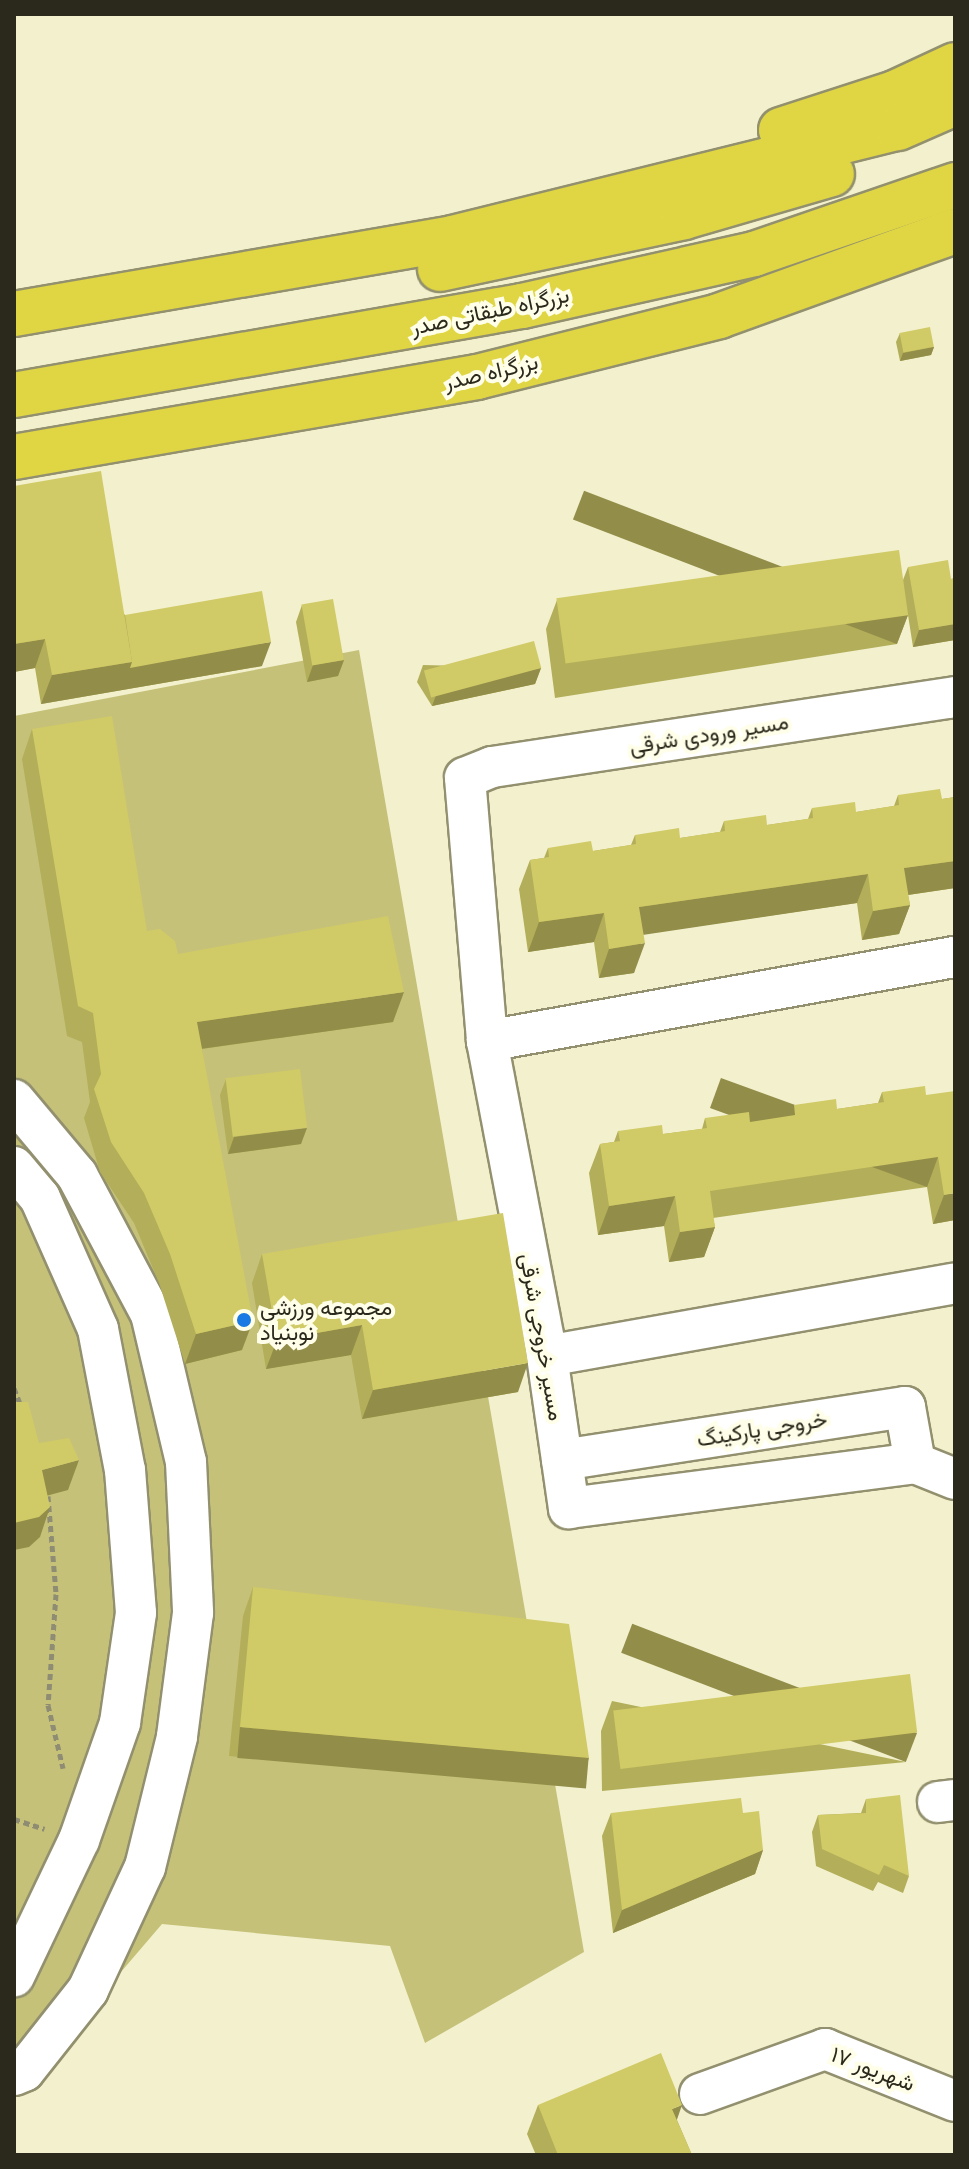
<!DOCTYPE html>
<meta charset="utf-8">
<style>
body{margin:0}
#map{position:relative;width:969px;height:2169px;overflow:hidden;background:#f3f1cd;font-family:Poppins,Vazirmatn,sans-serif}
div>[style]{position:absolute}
.green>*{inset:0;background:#c5c179}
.path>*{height:5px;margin-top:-2.5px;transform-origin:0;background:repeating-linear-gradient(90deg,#8e8d74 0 6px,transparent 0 10px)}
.roads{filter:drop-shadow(2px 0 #92906e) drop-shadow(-2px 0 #92906e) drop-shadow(0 2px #92906e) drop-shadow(0 -2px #92906e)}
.minor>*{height:40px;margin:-20px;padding:0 20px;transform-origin:20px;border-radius:20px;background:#fff}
.highway>*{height:44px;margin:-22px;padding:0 22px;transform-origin:22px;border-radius:22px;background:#e0d643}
.wall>*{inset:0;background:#b3ae59}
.shaded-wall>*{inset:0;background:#928d48;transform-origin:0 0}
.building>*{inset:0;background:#d0ca67;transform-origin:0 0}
.dots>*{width:22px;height:22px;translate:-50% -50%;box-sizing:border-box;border:4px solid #fffee8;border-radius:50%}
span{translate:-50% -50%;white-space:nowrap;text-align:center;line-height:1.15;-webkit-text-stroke:8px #fffee8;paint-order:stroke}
.street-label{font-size:22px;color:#2a291c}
.poi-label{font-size:22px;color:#2a291c}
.left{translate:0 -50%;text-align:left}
.frame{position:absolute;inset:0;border:16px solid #2a291c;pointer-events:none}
</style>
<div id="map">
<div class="green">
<i style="clip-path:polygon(359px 650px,584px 1952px,425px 2043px,390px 1946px,162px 1924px,14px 2097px,14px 716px)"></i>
</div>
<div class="path">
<i style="left:14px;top:1388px;width:19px;rotate:69deg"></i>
<i style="left:48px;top:1496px;width:98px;rotate:85.3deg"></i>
<i style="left:56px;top:1594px;width:111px;rotate:94.1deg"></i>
<i style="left:48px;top:1705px;width:65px;rotate:76.6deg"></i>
<i style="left:14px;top:1819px;width:32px;rotate:18deg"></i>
</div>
<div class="roads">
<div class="minor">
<i style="left:955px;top:697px;width:468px;rotate:171.4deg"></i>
<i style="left:492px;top:767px;width:29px;rotate:158deg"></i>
<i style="left:465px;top:778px;width:264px;rotate:85.2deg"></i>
<i style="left:487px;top:1041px;width:321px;rotate:79.2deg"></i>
<i style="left:547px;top:1356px;width:154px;rotate:81.8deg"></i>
<i style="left:569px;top:1508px;width:349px;rotate:-7.4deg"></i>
<i style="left:915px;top:1463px;width:43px;rotate:21.8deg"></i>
<i style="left:487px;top:1041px;width:475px;rotate:-10.2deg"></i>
<i style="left:14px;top:1100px;width:98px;rotate:50deg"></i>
<i style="left:77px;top:1175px;width:157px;rotate:62deg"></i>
<i style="left:151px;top:1314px;width:152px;rotate:76.7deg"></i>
<i style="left:186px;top:1462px;width:151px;rotate:87.3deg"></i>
<i style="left:193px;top:1613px;width:125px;rotate:97.4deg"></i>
<i style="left:177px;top:1737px;width:134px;rotate:103.8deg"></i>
<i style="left:145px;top:1867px;width:136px;rotate:114.9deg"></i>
<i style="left:88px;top:1990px;width:103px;rotate:128.3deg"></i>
<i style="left:24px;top:2071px;width:11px;rotate:158deg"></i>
<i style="left:14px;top:1167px;width:40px;rotate:50deg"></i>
<i style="left:40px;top:1198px;width:143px;rotate:66.1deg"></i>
<i style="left:98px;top:1329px;width:144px;rotate:79.2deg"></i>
<i style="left:125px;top:1470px;width:143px;rotate:85.6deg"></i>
<i style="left:136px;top:1613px;width:111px;rotate:98.3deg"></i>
<i style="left:120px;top:1723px;width:124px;rotate:109.3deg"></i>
<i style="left:79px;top:1840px;width:151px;rotate:115.5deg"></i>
<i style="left:547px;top:1356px;width:414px;rotate:-10.1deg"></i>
<i style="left:562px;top:1460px;width:347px;rotate:-8.8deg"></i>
<i style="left:905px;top:1407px;width:57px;rotate:79.9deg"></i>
<i style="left:938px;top:1802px;width:17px;rotate:-7deg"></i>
<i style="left:700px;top:2094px;width:133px;rotate:-19.8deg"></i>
<i style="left:825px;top:2049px;width:140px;rotate:21.8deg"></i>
</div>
<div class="highway">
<i style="left:781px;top:130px;width:120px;rotate:-18deg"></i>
<i style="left:895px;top:93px;width:66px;rotate:-25deg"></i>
<i style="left:440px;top:269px;width:249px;rotate:-12deg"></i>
<i style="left:684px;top:217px;width:154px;rotate:-16.2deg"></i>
<i style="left:14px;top:314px;width:445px;rotate:-9.8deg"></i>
<i style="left:452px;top:238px;width:459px;rotate:-13.9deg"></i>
<i style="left:898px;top:128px;width:62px;rotate:-23.7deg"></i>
<i style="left:14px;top:395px;width:516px;rotate:-9.94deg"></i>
<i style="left:522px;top:306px;width:238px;rotate:-12.6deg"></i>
<i style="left:754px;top:254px;width:213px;rotate:-18.9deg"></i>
<i style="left:14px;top:457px;width:470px;rotate:-9.8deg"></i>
<i style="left:477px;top:377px;width:250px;rotate:-14.1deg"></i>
<i style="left:719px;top:316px;width:251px;rotate:-19.8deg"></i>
</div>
</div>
<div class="wall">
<i style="clip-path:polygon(900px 333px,934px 347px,931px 355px,900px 361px,896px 342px)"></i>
<i style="clip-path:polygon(14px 486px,125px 615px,262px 666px,41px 704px,35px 668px,14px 672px)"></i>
<i style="clip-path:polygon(908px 567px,951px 579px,955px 578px,955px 640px,913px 647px,908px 615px,897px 644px,555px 698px,546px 629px,557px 600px,903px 580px)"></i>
<i style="clip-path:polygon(302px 605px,344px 660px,338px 676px,307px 682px,296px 622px)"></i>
<i style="clip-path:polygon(423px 665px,541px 668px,535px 684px,432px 706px,417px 682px)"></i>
<i style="clip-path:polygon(32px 729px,147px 931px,178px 954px,393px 1022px,202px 1049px,242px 1350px,185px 1364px,159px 1283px,134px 1223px,100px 1172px,84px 1118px,90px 1102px,82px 1042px,67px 1036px,22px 759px)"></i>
<i style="clip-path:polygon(898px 795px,942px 799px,955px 797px,955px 888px,908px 895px,910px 905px,899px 934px,862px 940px,857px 903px,643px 934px,634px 973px,599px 978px,594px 942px,528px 952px,519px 889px,530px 860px,544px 858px,548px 848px,593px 851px,631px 845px,635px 835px,680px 838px,720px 832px,724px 821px,767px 825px,808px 819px,812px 808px,856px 812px,894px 806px)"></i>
<i style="clip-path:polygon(226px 1079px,301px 1144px,228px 1154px,220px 1095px)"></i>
<i style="clip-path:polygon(882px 1092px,926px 1095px,955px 1220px,933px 1224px,927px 1187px,713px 1218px,715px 1227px,704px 1257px,669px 1262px,664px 1226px,598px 1235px,589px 1173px,600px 1144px,614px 1142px,618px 1131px,663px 1134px,702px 1129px,705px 1118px,750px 1122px,790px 1115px,794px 1105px,837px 1109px,878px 1103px)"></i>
<i style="clip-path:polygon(262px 1254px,518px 1392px,362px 1419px,351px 1355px,266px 1369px,252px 1283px)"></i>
<i style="clip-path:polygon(253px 1587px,589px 1758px,578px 1787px,229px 1756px,243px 1616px)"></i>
<i style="clip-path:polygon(612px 1701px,906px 1762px,602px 1791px,601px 1731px)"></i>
<i style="clip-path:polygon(866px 1799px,909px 1876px,903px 1893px,878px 1882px,873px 1891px,816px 1866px,812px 1832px,818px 1815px,861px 1813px)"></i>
<i style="clip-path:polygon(611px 1813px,743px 1813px,763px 1850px,755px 1874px,613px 1933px,602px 1836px)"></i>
<i style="clip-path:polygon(538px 2105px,677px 2120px,692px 2155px,536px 2155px,527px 2134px)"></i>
</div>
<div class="shaded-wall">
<i style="clip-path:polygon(934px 347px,931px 355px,900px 361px,903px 353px)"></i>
<i style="left:908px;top:615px;width:31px;height:347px;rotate:111deg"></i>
<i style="clip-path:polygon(955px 624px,955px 640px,913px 647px,919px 630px)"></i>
<i style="clip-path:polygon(45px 639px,35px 668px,14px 672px,14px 644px)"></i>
<i style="clip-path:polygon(271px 642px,262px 666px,41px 704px,52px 675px,132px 662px)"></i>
<i style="clip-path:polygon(344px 660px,338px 676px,307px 682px,313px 665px)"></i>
<i style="clip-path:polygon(541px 668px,535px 684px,432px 706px,438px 690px)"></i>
<i style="clip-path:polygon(955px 861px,955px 888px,894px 897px,904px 868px)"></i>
<i style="clip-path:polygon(868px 874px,857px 903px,629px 937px,639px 907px)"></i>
<i style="clip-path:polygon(910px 905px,899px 934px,862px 940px,873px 911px)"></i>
<i style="clip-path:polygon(604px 913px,594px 942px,528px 952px,539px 922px)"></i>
<i style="clip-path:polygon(645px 943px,634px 973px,599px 978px,609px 949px)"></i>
<i style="clip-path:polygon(404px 992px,393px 1022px,186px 1051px,197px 1022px)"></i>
<i style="clip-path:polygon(307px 1128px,301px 1144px,228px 1154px,234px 1137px)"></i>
<i style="left:938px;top:1157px;width:32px;height:231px;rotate:110deg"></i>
<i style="clip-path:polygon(955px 1193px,955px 1220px,933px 1224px,944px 1195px)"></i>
<i style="clip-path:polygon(675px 1196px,664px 1226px,598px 1235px,609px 1206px)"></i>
<i style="clip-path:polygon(715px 1227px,704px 1257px,669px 1262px,680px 1232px)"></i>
<i style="clip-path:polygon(253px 1321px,242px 1350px,185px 1364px,196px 1334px)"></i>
<i style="clip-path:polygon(362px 1325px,351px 1355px,266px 1369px,277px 1340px)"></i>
<i style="clip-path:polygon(528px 1363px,518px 1392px,362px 1419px,373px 1390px)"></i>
<i style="clip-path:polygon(79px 1460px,68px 1490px,31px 1500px,42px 1470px)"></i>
<i style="clip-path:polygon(50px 1507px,40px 1537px,29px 1547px,14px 1550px,14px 1523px)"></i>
<i style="left:240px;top:1727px;width:350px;height:31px;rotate:5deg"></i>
<i style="left:917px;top:1733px;width:31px;height:305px;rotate:111deg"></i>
<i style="clip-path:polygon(763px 1850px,755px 1874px,613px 1933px,622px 1910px)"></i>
<i style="clip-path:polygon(682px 2105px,672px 2134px,672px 2109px)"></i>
</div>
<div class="building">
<i style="left:930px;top:327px;width:20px;height:31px;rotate:79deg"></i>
<i style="clip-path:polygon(101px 471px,132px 662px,52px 675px,45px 639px,14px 644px,14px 486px)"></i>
<i style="left:899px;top:550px;width:66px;height:346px;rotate:82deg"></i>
<i style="clip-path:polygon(948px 560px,951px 579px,955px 578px,955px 624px,919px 630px,908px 567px)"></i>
<i style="clip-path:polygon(262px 591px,271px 642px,130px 668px,132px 662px,125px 615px)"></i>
<i style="left:333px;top:599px;width:62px;height:32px;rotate:80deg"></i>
<i style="left:534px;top:641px;width:28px;height:114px;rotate:75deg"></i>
<i style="clip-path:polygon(112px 716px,147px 931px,160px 929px,175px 941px,178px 954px,388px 916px,404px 992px,197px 1022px,253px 1321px,196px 1334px,170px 1254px,144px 1193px,111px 1142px,94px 1089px,101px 1074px,93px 1013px,78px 1006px,32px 729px)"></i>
<i style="clip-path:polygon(940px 789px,942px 799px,955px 797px,955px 861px,904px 868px,910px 905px,873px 911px,868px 874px,639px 907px,645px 943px,609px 949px,604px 913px,539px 922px,530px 860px,549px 857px,548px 848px,591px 841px,593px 851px,636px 844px,635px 835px,679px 828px,680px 838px,725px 831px,724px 821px,766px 815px,767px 825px,813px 818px,812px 808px,855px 802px,856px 812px,899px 805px,898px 795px)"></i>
<i style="left:300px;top:1069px;width:59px;height:75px;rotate:83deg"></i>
<i style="clip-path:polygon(925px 1086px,926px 1095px,955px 1091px,955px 1193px,944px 1195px,938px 1157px,710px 1191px,715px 1227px,680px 1232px,675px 1196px,609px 1206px,600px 1144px,620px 1141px,618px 1131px,662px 1125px,663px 1134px,707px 1128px,705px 1118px,749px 1112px,750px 1122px,795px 1115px,794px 1105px,836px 1099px,837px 1109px,884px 1102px,882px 1092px)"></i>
<i style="clip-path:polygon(503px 1213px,528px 1363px,373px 1390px,362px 1325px,277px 1340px,262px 1254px)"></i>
<i style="clip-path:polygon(14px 1402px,28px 1402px,39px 1443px,69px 1438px,79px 1460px,42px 1470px,50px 1507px,39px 1517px,14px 1523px)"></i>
<i style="clip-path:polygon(253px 1587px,569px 1624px,589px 1758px,240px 1727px)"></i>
<i style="left:910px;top:1674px;width:59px;height:299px;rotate:83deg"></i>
<i style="clip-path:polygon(900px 1795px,909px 1876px,884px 1865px,879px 1875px,822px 1849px,818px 1815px,866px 1813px,866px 1799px)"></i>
<i style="clip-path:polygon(741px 1798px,743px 1813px,759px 1811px,763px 1850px,622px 1910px,611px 1813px)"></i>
<i style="clip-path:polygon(661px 2053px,682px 2105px,672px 2109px,692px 2155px,558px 2155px,538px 2105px)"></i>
</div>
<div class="dots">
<i style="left:244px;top:1320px;background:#1a79e2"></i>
</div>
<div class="street-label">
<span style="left:490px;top:311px;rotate:-12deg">بزرگراه طبقاتی صدر</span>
<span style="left:491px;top:372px;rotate:-13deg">بزرگراه صدر</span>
<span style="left:709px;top:734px;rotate:-9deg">مسیر ورودی شرقی</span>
<span style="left:542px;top:1337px;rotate:80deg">مسیر خروجی شرقی</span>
<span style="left:762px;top:1429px;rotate:-9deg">خروجی پارکینگ</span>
<span style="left:873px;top:2069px;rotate:21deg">۱۷ شهریور</span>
</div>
<div class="poi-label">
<span class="left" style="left:260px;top:1320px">مجموعه ورزشی<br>نوبنیاد</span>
</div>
<div class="frame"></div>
</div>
